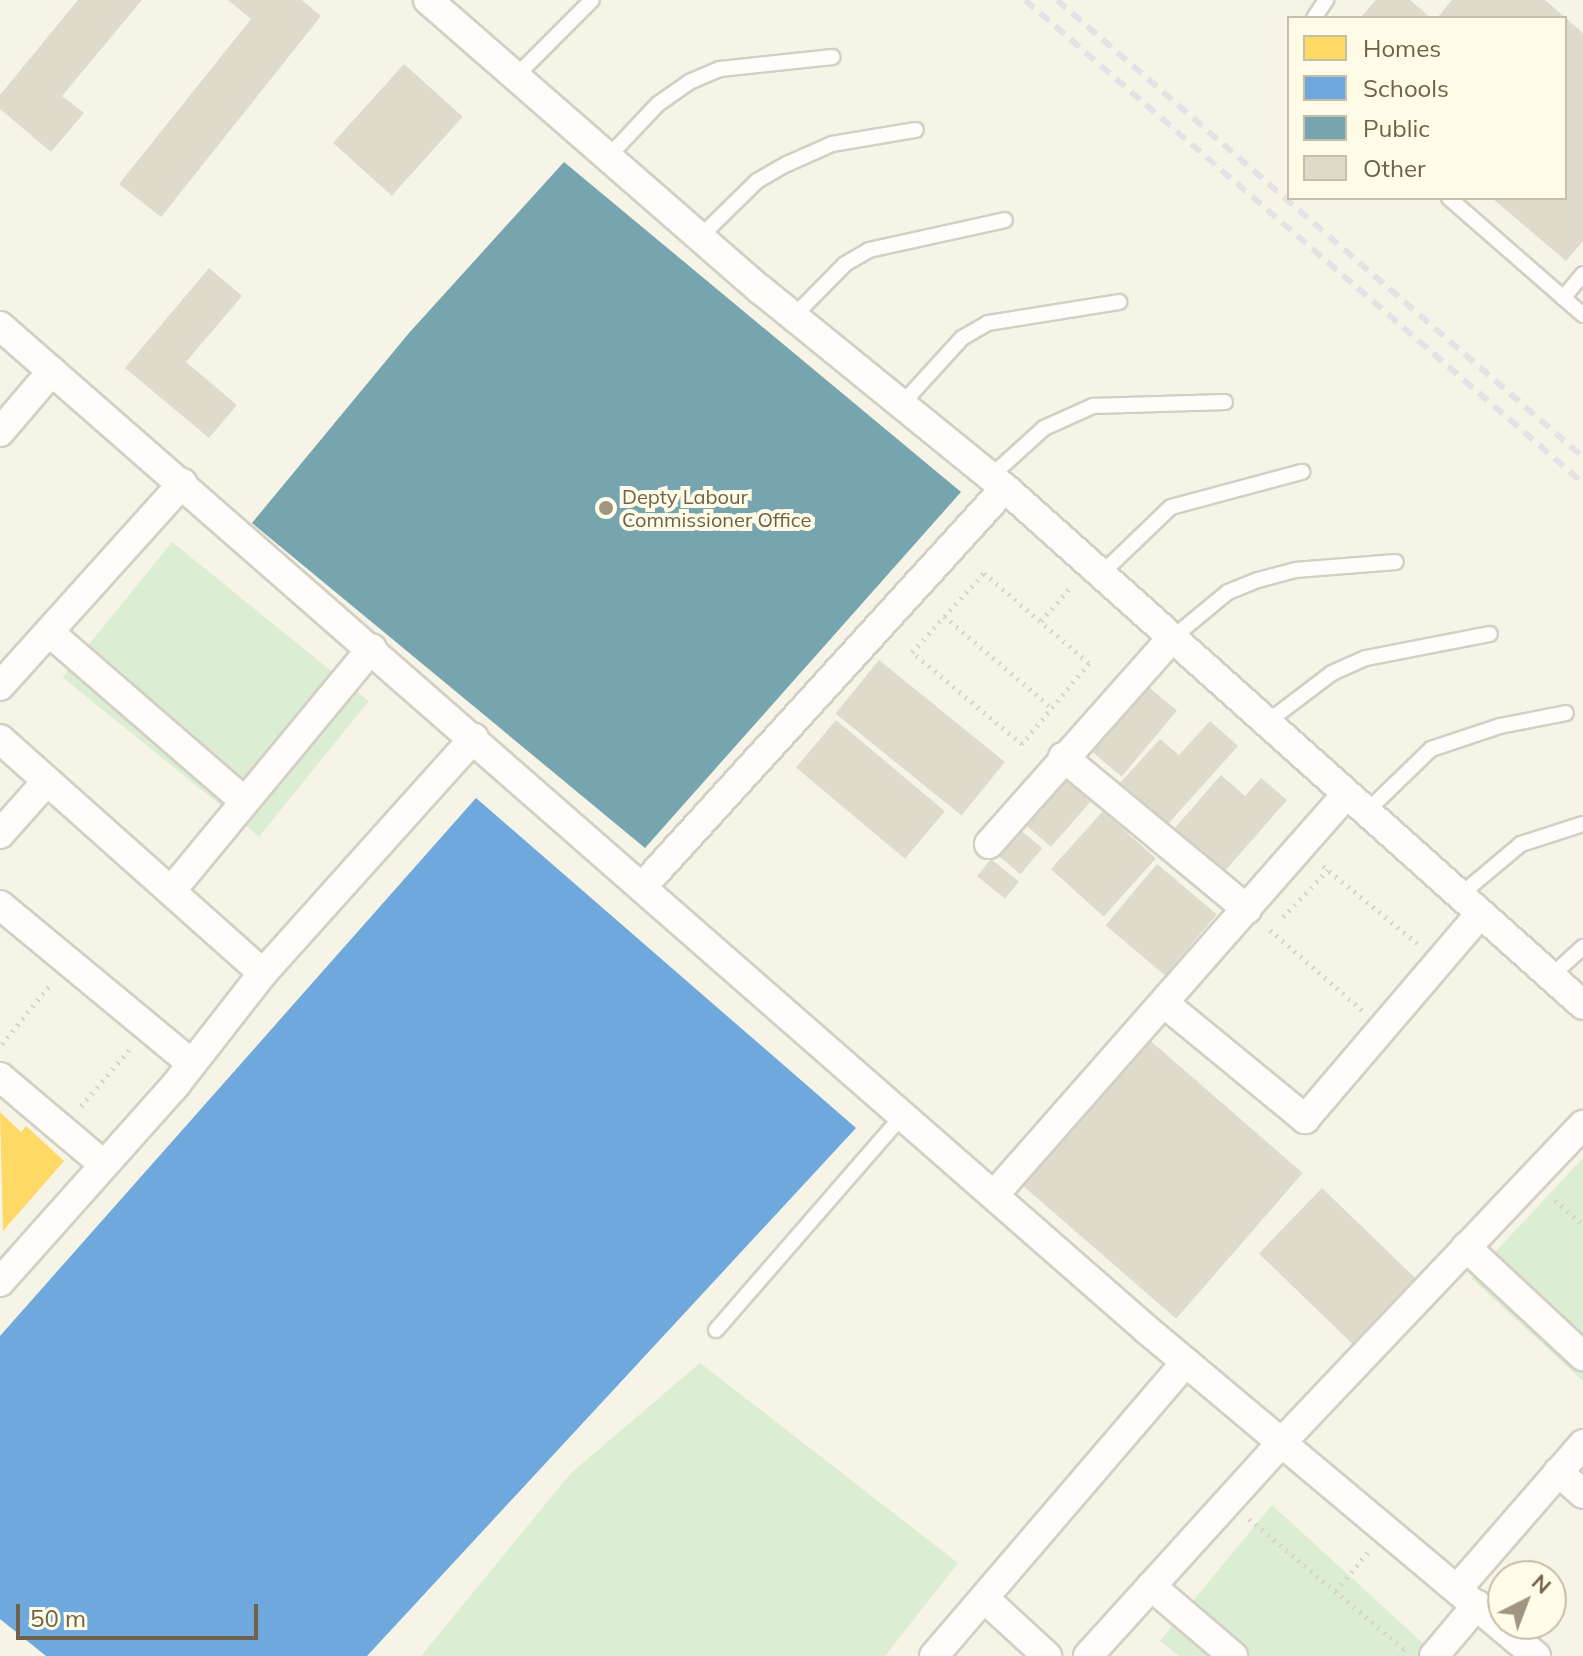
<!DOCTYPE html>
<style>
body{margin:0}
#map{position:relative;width:1583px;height:1656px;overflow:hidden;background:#f5f4e7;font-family:Mulish,sans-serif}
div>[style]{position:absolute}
.green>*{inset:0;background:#dbedd2;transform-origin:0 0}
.homes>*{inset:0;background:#ffd966}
.schools>*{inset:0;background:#6fa8dc}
.public>*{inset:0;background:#76a5af}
.building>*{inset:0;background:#dedbcd;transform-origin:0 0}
.path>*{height:5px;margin-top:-2.5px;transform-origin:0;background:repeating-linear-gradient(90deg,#d8d4cc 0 2px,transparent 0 8px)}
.roads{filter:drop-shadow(2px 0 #d3cfc3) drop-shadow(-2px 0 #d3cfc3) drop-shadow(0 2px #d3cfc3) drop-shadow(0 -2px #d3cfc3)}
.service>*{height:14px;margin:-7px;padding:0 7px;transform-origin:7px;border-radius:7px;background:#fefdfb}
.minor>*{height:28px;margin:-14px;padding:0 14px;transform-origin:14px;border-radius:14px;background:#fefdfb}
.rail>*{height:6px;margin-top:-3px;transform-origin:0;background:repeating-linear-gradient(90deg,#e5e1e4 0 12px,transparent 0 20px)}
.dots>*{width:22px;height:22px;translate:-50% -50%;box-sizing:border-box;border:4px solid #fefbe7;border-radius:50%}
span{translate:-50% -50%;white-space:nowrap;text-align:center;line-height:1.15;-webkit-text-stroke:8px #fefbe7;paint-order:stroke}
.poi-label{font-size:20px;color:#70624a}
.left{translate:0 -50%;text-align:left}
.legend{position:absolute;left:1287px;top:16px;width:280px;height:184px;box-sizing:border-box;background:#fefbe7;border:2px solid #c5bea8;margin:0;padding:10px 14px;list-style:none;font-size:24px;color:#70624a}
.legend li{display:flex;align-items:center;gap:16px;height:40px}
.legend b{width:40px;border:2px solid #c5bea8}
.north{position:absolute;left:1487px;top:1560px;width:80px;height:80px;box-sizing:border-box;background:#fefbe7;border:2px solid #c5bea8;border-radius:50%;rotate:42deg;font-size:22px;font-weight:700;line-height:32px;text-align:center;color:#70624a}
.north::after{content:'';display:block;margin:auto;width:28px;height:36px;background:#9f9581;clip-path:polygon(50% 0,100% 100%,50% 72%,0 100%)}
.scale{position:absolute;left:16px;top:1604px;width:242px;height:36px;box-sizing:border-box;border:4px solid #70624a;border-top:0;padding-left:10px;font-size:24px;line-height:28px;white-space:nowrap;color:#70624a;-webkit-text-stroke:6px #fefbe7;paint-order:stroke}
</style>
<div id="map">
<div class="green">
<i style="left:172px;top:542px;width:253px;height:174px;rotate:39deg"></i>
<i style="clip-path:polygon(1583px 1158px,1583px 1381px,1471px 1278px)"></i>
<i style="clip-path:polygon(700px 1363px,958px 1563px,885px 1656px,421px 1656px,571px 1473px)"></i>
<i style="clip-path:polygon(1272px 1505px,1437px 1656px,1179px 1656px,1160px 1641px)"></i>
</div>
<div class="homes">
<i style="clip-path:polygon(0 1112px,21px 1132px,26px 1126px,64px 1161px,3px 1231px)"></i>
</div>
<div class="schools">
<i style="clip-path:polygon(476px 798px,856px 1128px,367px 1656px,46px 1656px,0 1619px,0 1336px)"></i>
</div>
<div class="public">
<i style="clip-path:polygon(564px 162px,961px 492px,645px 848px,252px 523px,409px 333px)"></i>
</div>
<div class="building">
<i style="clip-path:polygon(78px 0,142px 0,62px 96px,84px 113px,51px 152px,0 109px,0 95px)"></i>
<i style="clip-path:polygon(228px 0,302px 0,321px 16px,161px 217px,119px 184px,251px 19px)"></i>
<i style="clip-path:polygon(1376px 0,1410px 0,1431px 18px,1360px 18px)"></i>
<i style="clip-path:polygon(1452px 0,1545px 0,1583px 33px,1583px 241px,1566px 261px,1492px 198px,1565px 198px,1565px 18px,1437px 18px)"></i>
<i style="left:404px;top:64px;width:79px;height:106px;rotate:42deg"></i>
<i style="clip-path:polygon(209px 268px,242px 296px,186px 362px,237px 405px,209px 438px,125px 368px)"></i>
<i style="left:879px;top:660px;width:162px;height:69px;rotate:39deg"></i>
<i style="left:1144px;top:683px;width:43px;height:86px;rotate:40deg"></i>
<i style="left:836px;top:720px;width:142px;height:62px;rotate:40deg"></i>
<i style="clip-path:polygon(1210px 721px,1238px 746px,1167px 825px,1120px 783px,1160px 739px,1179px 755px)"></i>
<i style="left:1065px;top:773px;width:38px;height:65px;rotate:41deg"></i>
<i style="clip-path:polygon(1221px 775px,1245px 796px,1261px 778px,1287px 800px,1217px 880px,1167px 837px)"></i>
<i style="left:1103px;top:811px;width:71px;height:78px;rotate:42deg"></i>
<i style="left:1017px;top:827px;width:33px;height:34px;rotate:40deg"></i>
<i style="left:991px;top:859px;width:36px;height:22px;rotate:39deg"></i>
<i style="left:1157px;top:864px;width:78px;height:80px;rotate:40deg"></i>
<i style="left:1145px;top:1036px;width:209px;height:193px;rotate:41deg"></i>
<i style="left:1322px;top:1188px;width:135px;height:91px;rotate:44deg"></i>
</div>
<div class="path">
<i style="left:984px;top:573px;width:138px;rotate:40.6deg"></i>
<i style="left:1089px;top:663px;width:105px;rotate:129.6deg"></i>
<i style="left:1022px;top:744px;width:143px;rotate:-140.1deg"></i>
<i style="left:912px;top:652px;width:107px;rotate:-47.7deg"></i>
<i style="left:944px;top:616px;width:142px;rotate:40.4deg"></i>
<i style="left:1041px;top:621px;width:45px;rotate:-48.6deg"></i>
<i style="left:1323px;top:866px;width:122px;rotate:39.3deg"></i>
<i style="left:1283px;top:917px;width:65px;rotate:-46.2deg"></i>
<i style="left:1270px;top:930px;width:122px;rotate:41deg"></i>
<i style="left:2px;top:1044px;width:76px;rotate:-50.9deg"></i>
<i style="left:81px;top:1106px;width:74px;rotate:-49.4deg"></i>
<i style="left:1555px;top:1200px;width:38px;rotate:42deg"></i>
<i style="left:1249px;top:1519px;width:202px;rotate:40deg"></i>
<i style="left:1404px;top:1649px;width:9px;rotate:126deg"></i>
<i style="left:1336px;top:1591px;width:50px;rotate:-50.6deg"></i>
</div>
<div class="roads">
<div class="service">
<i style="left:1314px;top:18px;width:22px;rotate:-56deg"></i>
<i style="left:516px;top:76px;width:107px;rotate:-45deg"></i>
<i style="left:608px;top:157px;width:73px;rotate:-46.7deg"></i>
<i style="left:658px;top:104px;width:38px;rotate:-35deg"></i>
<i style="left:689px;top:82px;width:34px;rotate:-23deg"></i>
<i style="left:720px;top:69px;width:113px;rotate:-6.1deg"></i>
<i style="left:1449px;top:198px;width:178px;rotate:41.1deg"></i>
<i style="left:700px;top:237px;width:80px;rotate:-44.5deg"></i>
<i style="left:757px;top:181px;width:34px;rotate:-30deg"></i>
<i style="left:787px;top:164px;width:49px;rotate:-24deg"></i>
<i style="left:832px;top:144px;width:85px;rotate:-9.5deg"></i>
<i style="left:1563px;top:298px;width:31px;rotate:-50deg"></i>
<i style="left:793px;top:317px;width:74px;rotate:-45.5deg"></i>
<i style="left:845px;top:264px;width:28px;rotate:-30deg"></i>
<i style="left:869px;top:250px;width:139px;rotate:-12.4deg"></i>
<i style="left:901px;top:405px;width:91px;rotate:-47.7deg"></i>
<i style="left:962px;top:338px;width:30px;rotate:-30deg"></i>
<i style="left:988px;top:323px;width:133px;rotate:-9.1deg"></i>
<i style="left:990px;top:477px;width:73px;rotate:-42.2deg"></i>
<i style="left:1044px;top:428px;width:54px;rotate:-24.2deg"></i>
<i style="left:1093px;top:406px;width:132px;rotate:-1.7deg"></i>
<i style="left:1100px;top:575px;width:98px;rotate:-43.8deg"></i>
<i style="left:1171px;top:507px;width:136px;rotate:-15deg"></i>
<i style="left:1171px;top:639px;width:74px;rotate:-39.5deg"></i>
<i style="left:1228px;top:592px;width:32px;rotate:-22deg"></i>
<i style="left:1258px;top:580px;width:38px;rotate:-15deg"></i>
<i style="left:1295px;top:570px;width:101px;rotate:-4.5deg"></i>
<i style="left:1266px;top:723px;width:83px;rotate:-37.1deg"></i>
<i style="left:1332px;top:673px;width:37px;rotate:-24deg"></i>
<i style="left:1366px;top:658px;width:126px;rotate:-11deg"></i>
<i style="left:1365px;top:813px;width:92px;rotate:-44.1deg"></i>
<i style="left:1431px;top:749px;width:73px;rotate:-18.4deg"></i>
<i style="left:1500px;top:726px;width:67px;rotate:-11.1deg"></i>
<i style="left:1459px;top:896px;width:81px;rotate:-40deg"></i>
<i style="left:1521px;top:844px;width:65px;rotate:-17.9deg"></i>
<i style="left:1550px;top:977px;width:45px;rotate:-42.3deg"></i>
<i style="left:716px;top:1330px;width:285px;rotate:-49deg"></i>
</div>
<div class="minor">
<i style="left:428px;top:0;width:442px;rotate:41.1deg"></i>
<i style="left:761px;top:290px;width:314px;rotate:39.1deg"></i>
<i style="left:1005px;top:488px;width:775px;rotate:41.81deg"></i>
<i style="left:0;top:326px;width:1523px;rotate:41.19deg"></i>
<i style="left:1146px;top:1329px;width:509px;rotate:39.98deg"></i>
<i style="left:0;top:432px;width:80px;rotate:-49.6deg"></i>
<i style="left:49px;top:632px;width:257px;rotate:40.9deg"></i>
<i style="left:0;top:686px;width:273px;rotate:-48deg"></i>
<i style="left:0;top:739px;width:352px;rotate:41.7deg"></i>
<i style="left:1063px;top:757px;width:239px;rotate:39.6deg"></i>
<i style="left:0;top:834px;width:71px;rotate:-48.4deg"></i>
<i style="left:989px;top:844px;width:274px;rotate:-48.4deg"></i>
<i style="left:643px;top:886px;width:538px;rotate:-47.71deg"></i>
<i style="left:171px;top:891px;width:315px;rotate:-50.4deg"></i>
<i style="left:0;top:905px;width:249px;rotate:39.6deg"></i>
<i style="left:1164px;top:1003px;width:183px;rotate:39.4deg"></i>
<i style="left:1305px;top:1119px;width:270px;rotate:-49.5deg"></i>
<i style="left:0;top:1077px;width:136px;rotate:40.2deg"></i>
<i style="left:994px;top:1195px;width:531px;rotate:-48.66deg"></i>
<i style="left:1466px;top:1247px;width:160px;rotate:43deg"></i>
<i style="left:0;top:1282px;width:266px;rotate:-48.3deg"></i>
<i style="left:177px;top:1083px;width:140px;rotate:-52deg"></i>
<i style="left:263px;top:973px;width:316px;rotate:-48.1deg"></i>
<i style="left:1558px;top:1472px;width:33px;rotate:41deg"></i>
<i style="left:1151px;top:1586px;width:108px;rotate:40.5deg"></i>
<i style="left:1458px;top:1588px;width:191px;rotate:-49deg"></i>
<i style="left:984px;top:1598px;width:86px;rotate:42.6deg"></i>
<i style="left:934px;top:1656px;width:387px;rotate:-49.4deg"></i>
<i style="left:1088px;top:1656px;width:289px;rotate:-47.8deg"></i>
<i style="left:1282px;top:1442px;width:437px;rotate:-46.5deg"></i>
<i style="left:1434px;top:1656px;width:67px;rotate:-49.9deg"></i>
</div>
</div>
<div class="rail">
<i style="left:1025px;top:0;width:738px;rotate:40.88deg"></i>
<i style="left:1057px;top:0;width:697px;rotate:40.98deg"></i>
</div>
<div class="dots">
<i style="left:606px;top:508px;background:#9f9581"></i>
</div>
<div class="poi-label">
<span class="left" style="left:622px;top:508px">Depty Labour<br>Commissioner Office</span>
</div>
<ul class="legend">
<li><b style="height:22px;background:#ffd966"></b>Homes</li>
<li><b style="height:22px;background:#6fa8dc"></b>Schools</li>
<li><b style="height:22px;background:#76a5af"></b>Public</li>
<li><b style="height:22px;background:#dedbcd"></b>Other</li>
</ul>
<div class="north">N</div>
<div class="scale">50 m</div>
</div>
